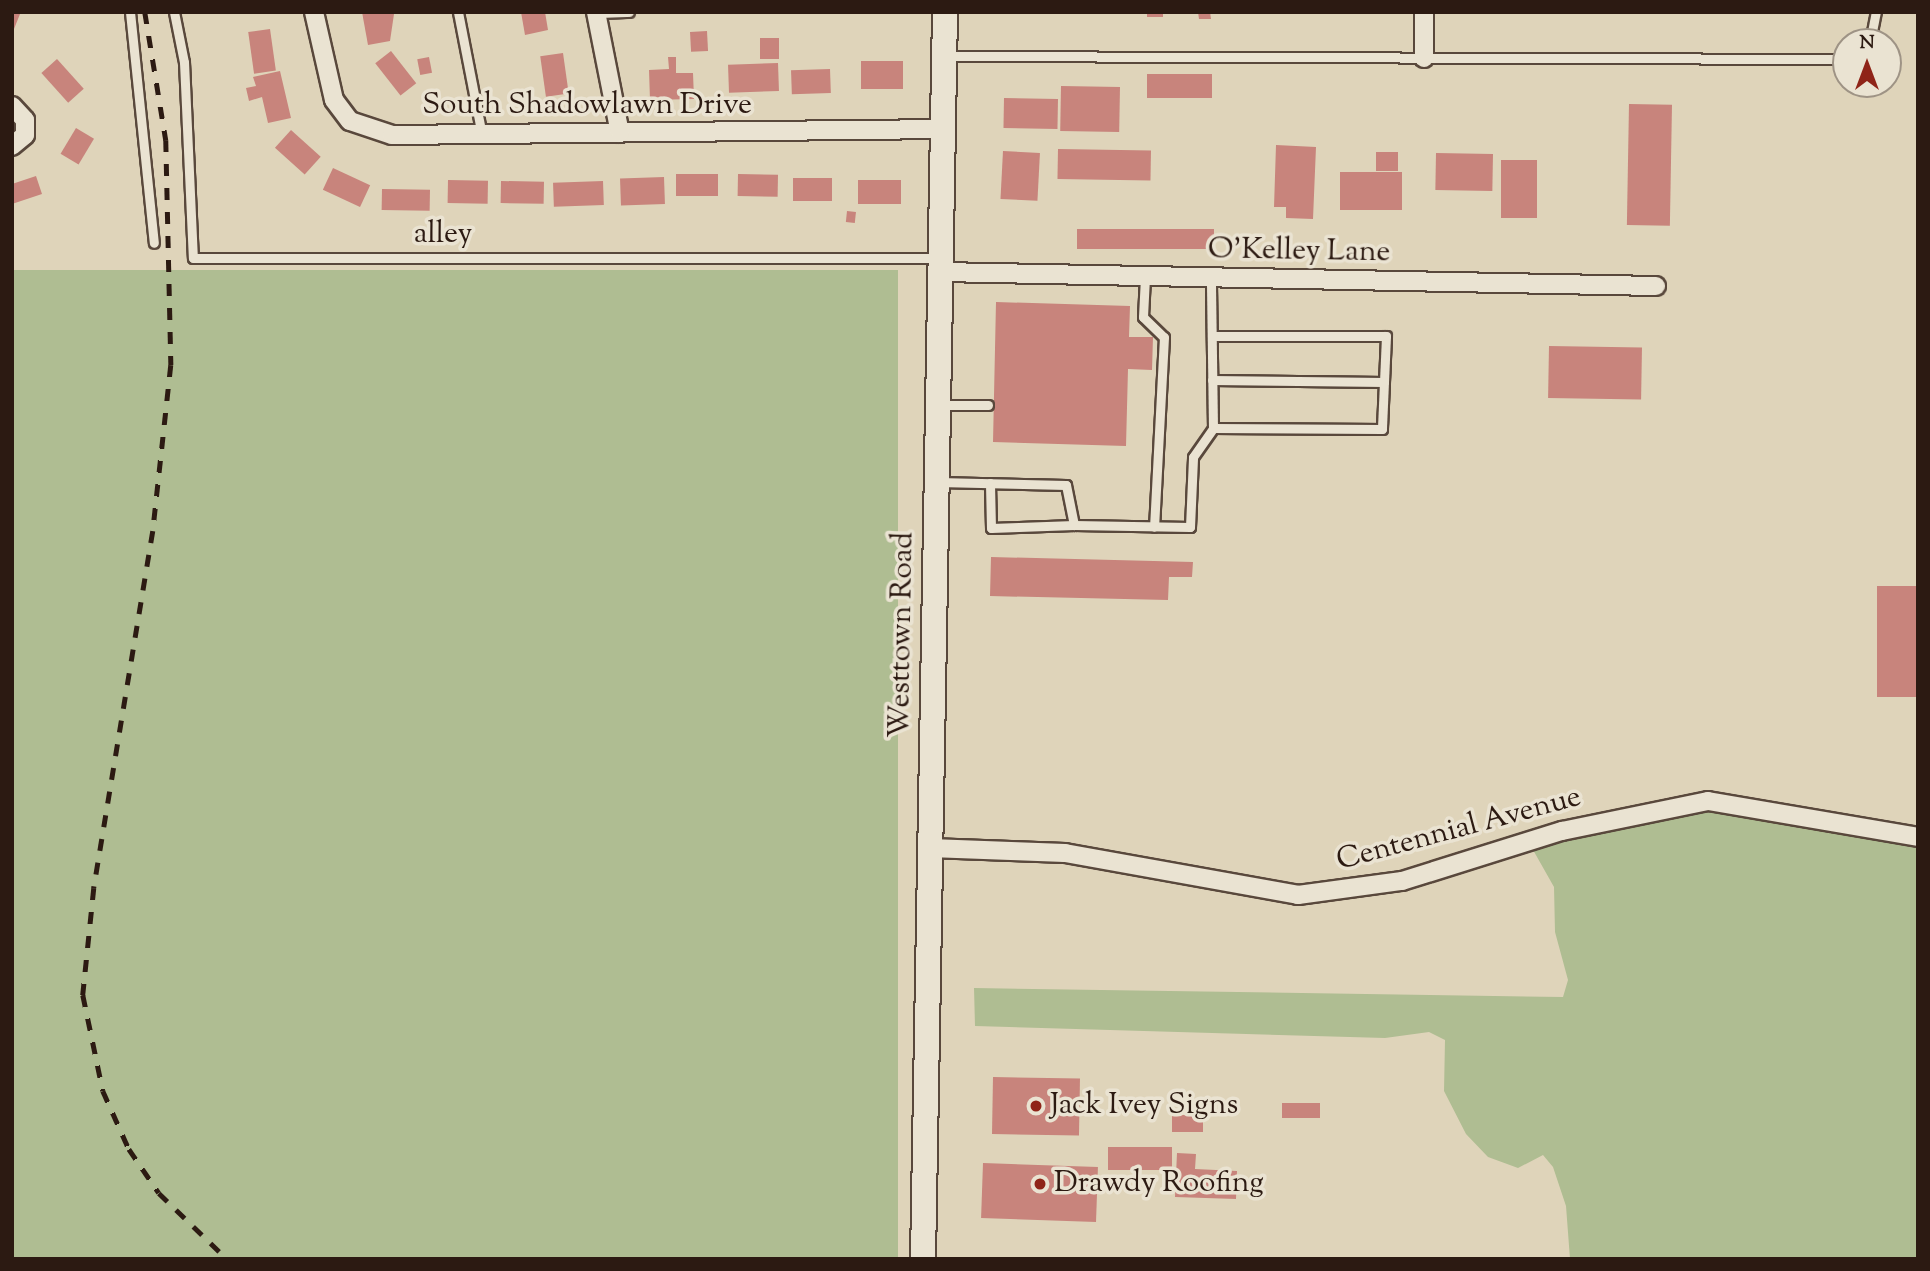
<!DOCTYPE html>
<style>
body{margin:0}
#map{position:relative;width:1930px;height:1271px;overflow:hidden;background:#dfd4ba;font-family:"Sorts Mill Goudy",serif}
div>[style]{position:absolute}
.green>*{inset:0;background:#afbd92;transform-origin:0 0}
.building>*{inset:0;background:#c8847c;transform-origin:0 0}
.roads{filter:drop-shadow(2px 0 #59483c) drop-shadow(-2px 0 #59483c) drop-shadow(0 2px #59483c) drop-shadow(0 -2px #59483c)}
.lane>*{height:9px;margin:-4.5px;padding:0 4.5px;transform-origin:4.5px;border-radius:4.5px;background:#eae3d2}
.street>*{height:18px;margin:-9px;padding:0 9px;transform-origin:9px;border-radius:9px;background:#eae3d2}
.secondary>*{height:24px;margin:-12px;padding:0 12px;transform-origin:12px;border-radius:12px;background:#eae3d2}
.rail>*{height:4.5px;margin-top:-2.25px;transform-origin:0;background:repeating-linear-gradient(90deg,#2c1a12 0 12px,transparent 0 24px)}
.dots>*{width:19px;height:19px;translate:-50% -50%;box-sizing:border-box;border:4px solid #eae3d2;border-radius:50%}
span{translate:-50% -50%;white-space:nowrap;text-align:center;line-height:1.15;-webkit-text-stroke:7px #eae3d2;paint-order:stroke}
.street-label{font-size:30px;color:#2c1a12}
.poi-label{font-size:30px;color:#2c1a12}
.left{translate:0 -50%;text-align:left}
.frame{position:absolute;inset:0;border:14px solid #2c1a12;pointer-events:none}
.north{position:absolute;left:1832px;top:28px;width:70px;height:70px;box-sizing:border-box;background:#eae3d2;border:2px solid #9e9385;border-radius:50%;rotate:0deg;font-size:19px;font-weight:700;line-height:28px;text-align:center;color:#2c1a12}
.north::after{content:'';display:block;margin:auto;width:24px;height:32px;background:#8f2418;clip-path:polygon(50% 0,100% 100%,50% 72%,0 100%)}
</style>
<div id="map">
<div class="green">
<i style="left:12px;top:270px;width:886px;height:989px"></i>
<i style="clip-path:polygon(1675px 804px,1918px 837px,1918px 1259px,1570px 1259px,1566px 1206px,1553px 1167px,1543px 1155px,1518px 1168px,1488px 1157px,1466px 1134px,1444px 1091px,1445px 1040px,1429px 1032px,1385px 1038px,975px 1026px,974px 988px,1563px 997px,1568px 980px,1555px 932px,1554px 887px,1528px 841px)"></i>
</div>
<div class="building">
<i style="clip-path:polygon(12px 12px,20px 14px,12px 34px)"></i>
<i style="clip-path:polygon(362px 12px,394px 14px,390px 41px,368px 45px)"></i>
<i style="clip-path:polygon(521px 12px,545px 12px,548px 30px,525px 35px)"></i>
<i style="left:1147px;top:12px;width:16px;height:5px"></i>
<i style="clip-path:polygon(1198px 12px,1210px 12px,1211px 19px,1199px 19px)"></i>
<i style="left:270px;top:29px;width:42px;height:22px;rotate:82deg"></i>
<i style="left:707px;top:31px;width:20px;height:17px;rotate:87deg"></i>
<i style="left:760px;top:38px;width:19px;height:21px"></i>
<i style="left:391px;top:51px;width:41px;height:20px;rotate:52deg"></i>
<i style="left:563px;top:53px;width:41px;height:23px;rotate:82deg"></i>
<i style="left:429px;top:57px;width:16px;height:12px;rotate:79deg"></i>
<i style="clip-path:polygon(668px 57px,676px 57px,676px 73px,693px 73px,694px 99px,650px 100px,649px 70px,669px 69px)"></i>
<i style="left:57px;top:59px;width:40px;height:21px;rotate:48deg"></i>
<i style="left:861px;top:61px;width:42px;height:28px"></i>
<i style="left:778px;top:63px;width:28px;height:50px;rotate:88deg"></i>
<i style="left:830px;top:69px;width:24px;height:39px;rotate:88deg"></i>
<i style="clip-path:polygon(280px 71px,291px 118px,268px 123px,262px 97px,249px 101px,246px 88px,256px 86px,253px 77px)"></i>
<i style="left:1212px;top:74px;width:24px;height:65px;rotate:90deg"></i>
<i style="left:1061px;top:86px;width:59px;height:45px;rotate:1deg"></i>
<i style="left:1004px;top:98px;width:54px;height:30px;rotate:1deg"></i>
<i style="left:1629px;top:104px;width:43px;height:121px;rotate:1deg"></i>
<i style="left:76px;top:128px;width:21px;height:30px;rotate:31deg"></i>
<i style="left:291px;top:130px;width:40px;height:24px;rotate:42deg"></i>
<i style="clip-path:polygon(1276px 145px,1316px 147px,1313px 219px,1286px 218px,1286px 207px,1274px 207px)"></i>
<i style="left:1058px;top:149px;width:93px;height:30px;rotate:1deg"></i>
<i style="left:1003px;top:151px;width:37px;height:48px;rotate:3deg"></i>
<i style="left:1376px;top:152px;width:22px;height:19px"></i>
<i style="left:1436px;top:153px;width:57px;height:37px;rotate:1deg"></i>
<i style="left:1501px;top:160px;width:36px;height:58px"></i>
<i style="left:333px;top:168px;width:41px;height:24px;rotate:25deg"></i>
<i style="left:1340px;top:172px;width:62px;height:38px"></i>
<i style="left:718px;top:174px;width:22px;height:42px;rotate:90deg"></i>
<i style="left:738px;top:174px;width:40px;height:22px;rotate:1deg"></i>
<i style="clip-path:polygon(36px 176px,42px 194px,12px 204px,12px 184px)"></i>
<i style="left:664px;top:177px;width:27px;height:44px;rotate:88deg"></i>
<i style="left:832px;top:178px;width:23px;height:39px;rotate:90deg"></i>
<i style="left:448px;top:180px;width:40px;height:23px;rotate:1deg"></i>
<i style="left:858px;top:180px;width:43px;height:24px"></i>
<i style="left:501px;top:181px;width:43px;height:22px;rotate:1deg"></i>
<i style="left:603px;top:181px;width:24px;height:50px;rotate:88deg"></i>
<i style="left:382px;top:189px;width:48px;height:21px;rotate:1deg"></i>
<i style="left:847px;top:211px;width:9px;height:11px;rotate:6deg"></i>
<i style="left:1077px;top:229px;width:137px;height:20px"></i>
<i style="clip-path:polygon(996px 302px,1130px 306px,1129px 337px,1153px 337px,1152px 370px,1128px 369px,1126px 446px,993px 442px)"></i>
<i style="left:1549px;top:346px;width:93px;height:52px;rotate:1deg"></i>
<i style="clip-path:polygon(991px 557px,1193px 562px,1192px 577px,1169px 577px,1168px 600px,990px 596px)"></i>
<i style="left:1918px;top:586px;width:111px;height:41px;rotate:90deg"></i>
<i style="left:993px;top:1077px;width:87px;height:57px;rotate:1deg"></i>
<i style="left:1282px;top:1103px;width:38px;height:15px"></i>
<i style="left:1172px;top:1115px;width:31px;height:17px"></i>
<i style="left:1108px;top:1147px;width:64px;height:23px"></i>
<i style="clip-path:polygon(1177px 1153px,1196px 1154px,1195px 1169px,1237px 1171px,1236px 1199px,1175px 1197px)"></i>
<i style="left:983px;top:1163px;width:115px;height:55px;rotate:2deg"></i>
</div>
<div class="roads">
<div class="lane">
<i style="left:130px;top:12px;width:232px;rotate:84.1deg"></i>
<i style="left:174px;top:12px;width:51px;rotate:78.7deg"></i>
<i style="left:184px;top:62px;width:196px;rotate:87.4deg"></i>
<i style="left:193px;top:258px;width:745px"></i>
<i style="left:458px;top:12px;width:125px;rotate:79deg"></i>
<i style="left:596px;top:13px;width:33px;rotate:-2deg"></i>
<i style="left:1870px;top:42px;width:31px;rotate:-79deg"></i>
<i style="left:945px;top:56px;width:901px;rotate:0.19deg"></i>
<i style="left:1145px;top:277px;width:40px;rotate:92.9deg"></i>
<i style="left:1143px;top:317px;width:29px;rotate:44deg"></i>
<i style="left:1164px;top:337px;width:190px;rotate:93deg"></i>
<i style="left:1212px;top:336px;width:174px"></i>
<i style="left:1386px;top:336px;width:93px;rotate:92.5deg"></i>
<i style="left:1382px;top:429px;width:169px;rotate:-179.7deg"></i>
<i style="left:1212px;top:380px;width:172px;rotate:0.7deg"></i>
<i style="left:940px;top:405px;width:48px"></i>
<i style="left:938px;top:482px;width:128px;rotate:1.3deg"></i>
<i style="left:1066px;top:485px;width:41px;rotate:78.7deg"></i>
<i style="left:1074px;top:525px;width:83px;rotate:177.9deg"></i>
<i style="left:991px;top:528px;width:45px;rotate:-91.3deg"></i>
<i style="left:1074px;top:525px;width:116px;rotate:1deg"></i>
<i style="left:1190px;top:527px;width:70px;rotate:-87.5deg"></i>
<i style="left:1193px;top:457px;width:35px;rotate:-55deg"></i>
<i style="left:1213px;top:428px;width:150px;rotate:-90.8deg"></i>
</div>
<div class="street">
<i style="left:314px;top:12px;width:90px;rotate:77.2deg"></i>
<i style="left:334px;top:100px;width:26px;rotate:53deg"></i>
<i style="left:350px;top:121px;width:44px;rotate:18.4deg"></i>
<i style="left:392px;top:135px;width:551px;rotate:-0.62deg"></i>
<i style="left:596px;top:12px;width:123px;rotate:78.8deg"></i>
<i style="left:1424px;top:12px;width:46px;rotate:90deg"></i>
<i style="left:12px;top:106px;width:19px;rotate:47deg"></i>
<i style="left:25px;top:120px;width:15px;rotate:90deg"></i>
<i style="left:25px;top:135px;width:17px;rotate:140deg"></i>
<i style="left:940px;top:272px;width:716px;rotate:1.12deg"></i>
<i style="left:930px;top:848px;width:135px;rotate:2.1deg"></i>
<i style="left:1065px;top:853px;width:237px;rotate:10.2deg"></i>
<i style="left:1298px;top:895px;width:105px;rotate:-7.7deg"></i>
<i style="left:1402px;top:881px;width:168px;rotate:-17.4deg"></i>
<i style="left:1562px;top:831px;width:149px;rotate:-11.6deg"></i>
<i style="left:1708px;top:801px;width:213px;rotate:9.7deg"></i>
</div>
<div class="secondary">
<i style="left:923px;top:1259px;width:1247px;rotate:-88.99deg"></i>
</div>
</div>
<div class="rail">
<i style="left:145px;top:12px;width:130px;rotate:80.7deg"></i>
<i style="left:166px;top:140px;width:225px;rotate:88.7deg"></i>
<i style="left:171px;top:365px;width:167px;rotate:96.2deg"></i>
<i style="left:153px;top:531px;width:362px;rotate:99.4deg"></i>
<i style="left:94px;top:888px;width:108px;rotate:95.9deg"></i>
<i style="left:83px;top:995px;width:98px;rotate:78.2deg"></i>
<i style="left:103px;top:1091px;width:64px;rotate:65.9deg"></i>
<i style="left:129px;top:1149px;width:53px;rotate:55.7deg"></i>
<i style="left:159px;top:1193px;width:95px;rotate:44.1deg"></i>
</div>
<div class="dots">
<i style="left:1036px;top:1106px;background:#8f2418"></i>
<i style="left:1040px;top:1184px;background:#8f2418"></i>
</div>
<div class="street-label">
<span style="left:587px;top:106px">South Shadowlawn Drive</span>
<span style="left:443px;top:235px">alley</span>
<span style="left:1299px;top:252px;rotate:1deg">O'Kelley Lane</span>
<span style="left:903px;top:635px;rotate:-89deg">Westtown Road</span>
<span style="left:1459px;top:830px;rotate:-15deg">Centennial Avenue</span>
</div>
<div class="poi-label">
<span class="left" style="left:1050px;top:1106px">Jack Ivey Signs</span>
<span class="left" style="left:1054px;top:1184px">Drawdy Roofing</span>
</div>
<div class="frame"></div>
<div class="north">N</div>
</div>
